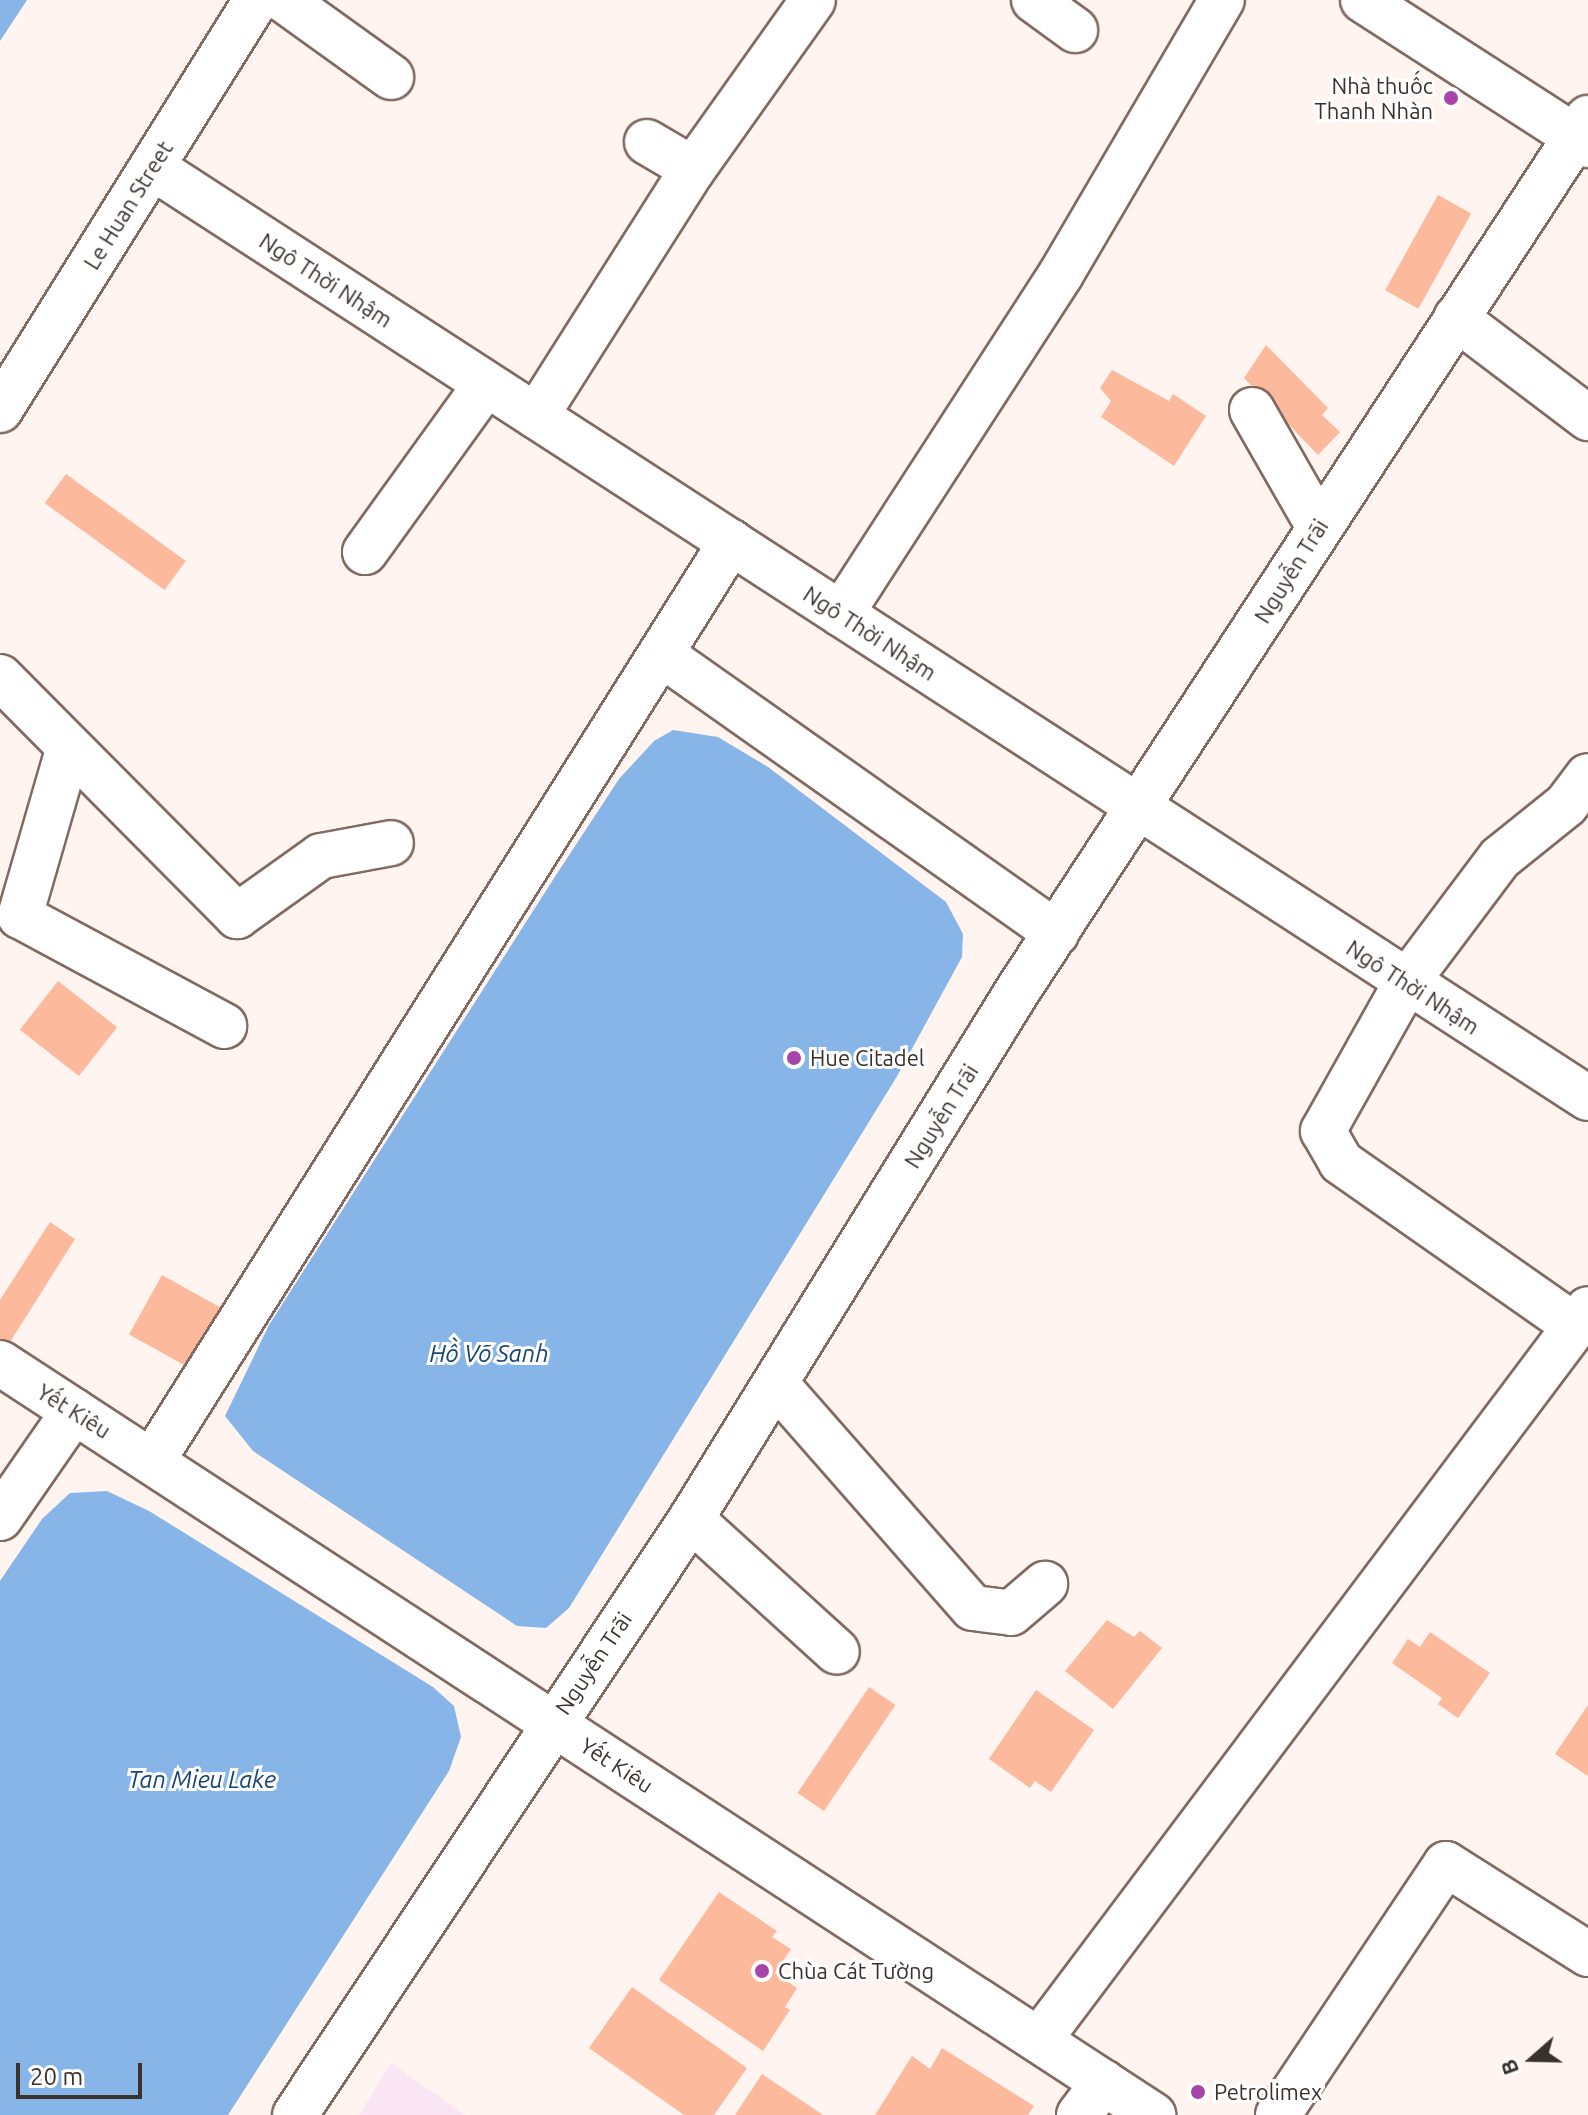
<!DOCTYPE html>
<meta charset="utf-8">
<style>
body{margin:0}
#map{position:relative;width:1588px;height:2115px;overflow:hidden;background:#fff4ef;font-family:Ubuntu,sans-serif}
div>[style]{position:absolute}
.commercial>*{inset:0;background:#fae5f5}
.water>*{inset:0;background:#87b5e8}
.building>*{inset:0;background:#fcb99c;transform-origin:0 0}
.roads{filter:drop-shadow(2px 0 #816a61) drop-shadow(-2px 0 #816a61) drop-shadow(0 2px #816a61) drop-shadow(0 -2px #816a61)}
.minor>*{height:44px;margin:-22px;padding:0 22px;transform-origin:22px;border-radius:22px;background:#fff}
.major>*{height:44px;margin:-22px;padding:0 22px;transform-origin:22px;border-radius:22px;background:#fff}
.dots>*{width:22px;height:22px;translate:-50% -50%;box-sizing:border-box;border:4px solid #fff;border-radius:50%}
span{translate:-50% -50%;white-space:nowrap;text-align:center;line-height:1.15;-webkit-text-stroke:6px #fff;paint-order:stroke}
.poi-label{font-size:22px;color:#3b312c}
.right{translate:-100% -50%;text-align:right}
.left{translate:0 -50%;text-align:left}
.street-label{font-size:22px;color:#3b312c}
.water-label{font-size:24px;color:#164574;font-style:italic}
.north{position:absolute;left:1492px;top:2019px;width:80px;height:80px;-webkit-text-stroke:6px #fff;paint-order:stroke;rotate:250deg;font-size:22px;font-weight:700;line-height:32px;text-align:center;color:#3b312c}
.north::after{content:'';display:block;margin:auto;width:28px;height:36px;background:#3b312c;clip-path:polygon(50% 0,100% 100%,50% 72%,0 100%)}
.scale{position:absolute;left:16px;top:2063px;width:126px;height:36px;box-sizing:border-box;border:4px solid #3b312c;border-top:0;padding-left:10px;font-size:24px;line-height:28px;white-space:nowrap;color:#3b312c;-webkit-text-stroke:6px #fff;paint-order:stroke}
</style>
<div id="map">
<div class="commercial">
<i style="clip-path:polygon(391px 2063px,465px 2115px,359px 2115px)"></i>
</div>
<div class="water">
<i style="clip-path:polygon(0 0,27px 0,0 41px)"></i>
<i style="clip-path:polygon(673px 730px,718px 737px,768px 767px,946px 902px,963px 934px,962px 957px,896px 1078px,569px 1608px,546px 1628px,517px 1626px,253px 1451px,225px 1416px,269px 1325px,556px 875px,619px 779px,654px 741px)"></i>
<i style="clip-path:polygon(107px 1491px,149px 1511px,433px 1687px,454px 1706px,461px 1737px,449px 1771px,228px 2115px,0 2115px,0 1581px,42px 1519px,70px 1493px)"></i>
</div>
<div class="building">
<i style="left:1438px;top:195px;width:38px;height:109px;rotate:29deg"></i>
<i style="clip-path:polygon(1266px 345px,1328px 408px,1322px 415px,1340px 432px,1318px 455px,1244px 378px)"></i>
<i style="clip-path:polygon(1112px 370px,1169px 401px,1173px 394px,1206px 416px,1174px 466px,1101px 417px,1111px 401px,1100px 388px)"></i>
<i style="left:66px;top:474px;width:148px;height:36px;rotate:36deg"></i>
<i style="left:58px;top:981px;width:75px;height:62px;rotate:38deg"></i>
<i style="clip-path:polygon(50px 1222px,75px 1239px,0 1358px,0 1300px)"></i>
<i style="left:162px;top:1275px;width:73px;height:68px;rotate:29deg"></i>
<i style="clip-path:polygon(1107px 1620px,1134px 1637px,1140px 1631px,1162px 1648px,1113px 1709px,1065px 1671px)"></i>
<i style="clip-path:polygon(1430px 1632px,1490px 1673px,1458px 1718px,1438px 1704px,1442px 1698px,1392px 1663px,1408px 1639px,1420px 1647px)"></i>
<i style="left:869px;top:1687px;width:32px;height:128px;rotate:34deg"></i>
<i style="clip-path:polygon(1036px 1690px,1094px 1730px,1051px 1792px,1035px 1781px,1030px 1788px,989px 1759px)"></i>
<i style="clip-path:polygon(1588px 1705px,1588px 1776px,1555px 1754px)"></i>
<i style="clip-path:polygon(719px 1892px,777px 1931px,772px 1937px,791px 1949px,775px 1973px,797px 1988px,785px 2007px,790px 2010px,763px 2051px,659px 1980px)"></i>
<i style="clip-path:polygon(632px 1987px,747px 2068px,714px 2115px,684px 2115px,589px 2048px)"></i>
<i style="clip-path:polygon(942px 2048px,1034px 2106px,1028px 2115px,875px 2115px,912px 2056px,930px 2069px)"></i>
<i style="clip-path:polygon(762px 2074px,823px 2115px,735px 2115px)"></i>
</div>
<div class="roads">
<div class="minor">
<i style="left:284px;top:0;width:132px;rotate:35.7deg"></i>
<i style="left:1034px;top:0;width:51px;rotate:36.2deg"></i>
<i style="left:1363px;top:0;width:268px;rotate:32.8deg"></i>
<i style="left:647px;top:142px;width:53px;rotate:30.4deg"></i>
<i style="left:152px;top:167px;width:1711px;rotate:32.96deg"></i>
<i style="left:1456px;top:318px;width:166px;rotate:37.1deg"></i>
<i style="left:0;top:410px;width:483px;rotate:-58deg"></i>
<i style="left:1252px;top:410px;width:135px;rotate:60.2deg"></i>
<i style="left:536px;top:416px;width:293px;rotate:-57.6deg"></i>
<i style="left:693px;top:169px;width:207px;rotate:-54.6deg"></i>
<i style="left:365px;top:552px;width:207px;rotate:-54.2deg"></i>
<i style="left:841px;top:614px;width:405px;rotate:-57.1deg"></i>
<i style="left:1061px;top:274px;width:318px;rotate:-59.6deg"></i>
<i style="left:661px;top:654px;width:484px;rotate:35.2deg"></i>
<i style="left:0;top:677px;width:337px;rotate:45.2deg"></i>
<i style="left:237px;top:916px;width:103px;rotate:-35.5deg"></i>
<i style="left:321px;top:856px;width:71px;rotate:-10.5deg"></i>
<i style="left:68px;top:750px;width:173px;rotate:106.1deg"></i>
<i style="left:20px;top:916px;width:232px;rotate:28.3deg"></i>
<i style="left:1575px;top:1326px;width:286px;rotate:-145deg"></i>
<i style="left:1341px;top:1162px;width:36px;rotate:-120deg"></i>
<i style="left:1323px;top:1131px;width:170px;rotate:-60.7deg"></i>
<i style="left:1406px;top:983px;width:156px;rotate:-53.1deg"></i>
<i style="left:1500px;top:858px;width:85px;rotate:-38.8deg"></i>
<i style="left:1566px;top:805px;width:36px;rotate:-53deg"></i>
<i style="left:0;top:1363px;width:1377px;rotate:33.11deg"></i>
<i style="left:776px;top:1384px;width:298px;rotate:48.7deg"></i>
<i style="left:973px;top:1608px;width:38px;rotate:7deg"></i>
<i style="left:1011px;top:1613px;width:45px;rotate:-40.5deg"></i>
<i style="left:153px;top:1460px;width:1085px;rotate:-57.8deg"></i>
<i style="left:0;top:1518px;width:130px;rotate:-55.3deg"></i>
<i style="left:691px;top:1519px;width:197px;rotate:42.3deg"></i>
<i style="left:1039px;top:2040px;width:914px;rotate:-53.09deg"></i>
<i style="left:1079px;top:2115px;width:41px;rotate:-52.9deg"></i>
<i style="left:1278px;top:2115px;width:302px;rotate:-56.2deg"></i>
<i style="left:1446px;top:1864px;width:168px;rotate:32.4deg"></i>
</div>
<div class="major">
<i style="left:295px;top:2115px;width:716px;rotate:-56.4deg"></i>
<i style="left:691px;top:1519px;width:622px;rotate:-58.28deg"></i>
<i style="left:1018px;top:990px;width:1042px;rotate:-56.83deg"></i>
</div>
</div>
<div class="dots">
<i style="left:1451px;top:98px;background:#a845ab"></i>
<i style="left:794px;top:1058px;background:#a845ab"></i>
<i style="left:762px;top:1971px;background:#a845ab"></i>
<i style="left:1198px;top:2092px;background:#a845ab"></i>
</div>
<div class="poi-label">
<span class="right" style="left:1433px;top:98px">Nhà thuốc<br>Thanh Nhàn</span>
<span class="left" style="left:810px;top:1058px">Hue Citadel</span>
<span class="left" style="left:778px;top:1971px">Chùa Cát Tường</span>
<span class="left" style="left:1214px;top:2092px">Petrolimex</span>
</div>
<div class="street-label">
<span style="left:128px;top:205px;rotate:-58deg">Le Huan Street</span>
<span style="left:326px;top:280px;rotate:33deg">Ngô Thời Nhậm</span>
<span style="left:1291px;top:571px;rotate:-58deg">Nguyễn Trãi</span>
<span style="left:870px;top:633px;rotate:33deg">Ngô Thời Nhậm</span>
<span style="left:1413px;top:987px;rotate:33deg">Ngô Thời Nhậm</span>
<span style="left:941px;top:1116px;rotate:-58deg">Nguyễn Trãi</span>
<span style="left:74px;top:1411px;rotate:32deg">Yết Kiêu</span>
<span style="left:593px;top:1663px;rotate:-56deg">Nguyễn Trãi</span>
<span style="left:617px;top:1765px;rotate:33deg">Yết Kiêu</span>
</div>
<div class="water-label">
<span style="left:489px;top:1354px">Hồ Võ Sanh</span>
<span style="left:202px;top:1780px">Tan Mieu Lake</span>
</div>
<div class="north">B</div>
<div class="scale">20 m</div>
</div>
